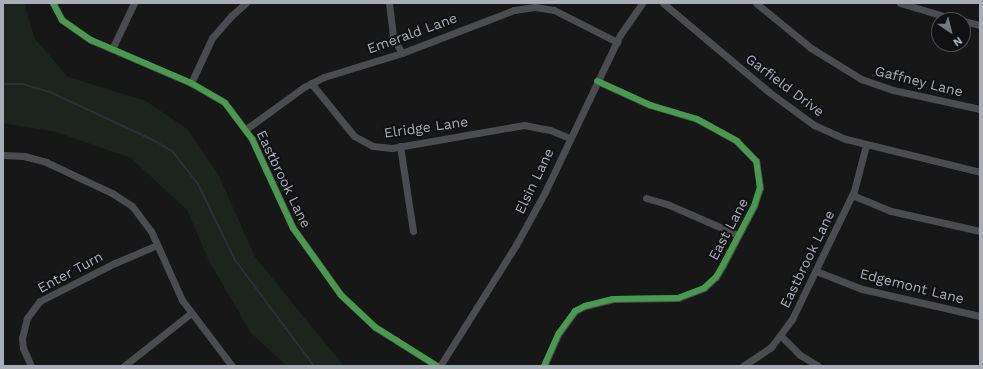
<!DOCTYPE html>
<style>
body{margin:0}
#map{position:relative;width:983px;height:369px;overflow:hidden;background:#171717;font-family:"Work Sans",sans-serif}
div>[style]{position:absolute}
.green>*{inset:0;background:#1d241e}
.stream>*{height:2px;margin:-1px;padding:0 1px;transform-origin:1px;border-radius:1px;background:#2a3239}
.minor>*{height:7px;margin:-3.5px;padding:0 3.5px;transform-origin:3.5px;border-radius:3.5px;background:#4b4c50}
.cycleway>*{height:6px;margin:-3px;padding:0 3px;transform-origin:3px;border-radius:3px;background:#469c4c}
span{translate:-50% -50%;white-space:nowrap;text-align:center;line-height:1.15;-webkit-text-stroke:4px #111113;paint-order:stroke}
.street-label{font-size:14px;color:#a8adb8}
.frame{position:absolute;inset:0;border:4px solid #a8adb8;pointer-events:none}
.north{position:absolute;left:931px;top:12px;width:40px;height:40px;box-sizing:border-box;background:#111113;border:1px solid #4d4f55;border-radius:50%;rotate:145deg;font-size:11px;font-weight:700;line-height:16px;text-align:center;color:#a8adb8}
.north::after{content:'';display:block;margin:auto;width:14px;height:18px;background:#757880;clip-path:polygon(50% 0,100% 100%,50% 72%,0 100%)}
</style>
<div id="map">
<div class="green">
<i style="clip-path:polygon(3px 3px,24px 3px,35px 39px,68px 77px,146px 101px,187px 129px,218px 174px,255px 257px,344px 366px,287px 366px,251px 333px,209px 261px,187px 210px,131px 158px,56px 132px,3px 123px)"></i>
</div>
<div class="stream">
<i style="left:3px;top:84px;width:19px"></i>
<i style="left:22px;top:84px;width:29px;rotate:16deg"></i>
<i style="left:50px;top:92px;width:116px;rotate:25deg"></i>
<i style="left:155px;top:141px;width:21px;rotate:31deg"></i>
<i style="left:173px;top:152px;width:41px;rotate:52deg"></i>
<i style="left:198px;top:184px;width:85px;rotate:64deg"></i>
<i style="left:235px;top:260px;width:132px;rotate:53.3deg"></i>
</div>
<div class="minor">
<i style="left:53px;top:3px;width:19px;rotate:62deg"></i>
<i style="left:62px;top:20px;width:35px;rotate:35deg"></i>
<i style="left:91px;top:40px;width:109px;rotate:23.3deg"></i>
<i style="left:191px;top:83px;width:39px;rotate:30deg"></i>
<i style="left:225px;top:103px;width:45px;rotate:53.1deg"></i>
<i style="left:252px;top:139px;width:98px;rotate:65.3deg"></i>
<i style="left:293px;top:228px;width:82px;rotate:54.4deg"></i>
<i style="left:341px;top:295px;width:47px;rotate:43.3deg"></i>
<i style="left:375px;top:327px;width:73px;rotate:32.2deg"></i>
<i style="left:389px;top:3px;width:35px;rotate:83deg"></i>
<i style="left:393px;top:38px;width:17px;rotate:59deg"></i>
<i style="left:663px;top:3px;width:138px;rotate:40deg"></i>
<i style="left:769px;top:92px;width:56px;rotate:36.3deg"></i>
<i style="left:814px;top:125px;width:35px;rotate:24deg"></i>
<i style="left:846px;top:139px;width:138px;rotate:13.8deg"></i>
<i style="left:756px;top:3px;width:71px;rotate:39.3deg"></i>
<i style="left:811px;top:48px;width:59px;rotate:31.8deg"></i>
<i style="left:861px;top:79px;width:34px;rotate:19deg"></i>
<i style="left:893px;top:90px;width:89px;rotate:12.3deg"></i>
<i style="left:900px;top:3px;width:59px;rotate:16.6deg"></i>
<i style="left:963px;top:21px;width:17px;rotate:13deg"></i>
<i style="left:112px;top:49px;width:51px;rotate:-64.4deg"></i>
<i style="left:191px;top:83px;width:50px;rotate:-65deg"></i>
<i style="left:212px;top:38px;width:29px;rotate:-49deg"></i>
<i style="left:231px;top:16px;width:20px;rotate:-41deg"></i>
<i style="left:311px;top:83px;width:68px;rotate:50.9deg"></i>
<i style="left:354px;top:136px;width:21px;rotate:28deg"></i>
<i style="left:373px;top:146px;width:19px;rotate:6deg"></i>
<i style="left:392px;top:148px;width:134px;rotate:-9.9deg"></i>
<i style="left:524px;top:125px;width:26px;rotate:11deg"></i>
<i style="left:550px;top:130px;width:22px;rotate:22deg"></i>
<i style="left:246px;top:129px;width:72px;rotate:-35.9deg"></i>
<i style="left:304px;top:87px;width:22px;rotate:-27deg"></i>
<i style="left:324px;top:77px;width:82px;rotate:-17.1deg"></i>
<i style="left:402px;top:53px;width:120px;rotate:-21deg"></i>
<i style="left:514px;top:10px;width:21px;rotate:-8deg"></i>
<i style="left:535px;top:7px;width:19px;rotate:9deg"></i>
<i style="left:554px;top:10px;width:71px;rotate:26.9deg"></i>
<i style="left:400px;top:146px;width:86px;rotate:81.3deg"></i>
<i style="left:3px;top:155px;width:21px;rotate:3deg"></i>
<i style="left:24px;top:156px;width:23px;rotate:15deg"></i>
<i style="left:46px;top:162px;width:73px;rotate:25.2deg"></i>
<i style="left:112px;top:193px;width:24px;rotate:33deg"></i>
<i style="left:132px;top:206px;width:31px;rotate:53deg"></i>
<i style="left:151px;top:231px;width:76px;rotate:65.8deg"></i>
<i style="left:182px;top:300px;width:83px;rotate:52.9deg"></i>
<i style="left:852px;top:195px;width:42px;rotate:22.3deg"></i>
<i style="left:891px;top:211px;width:91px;rotate:12.7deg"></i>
<i style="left:646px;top:198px;width:22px;rotate:16deg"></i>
<i style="left:667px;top:204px;width:77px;rotate:23.6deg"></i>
<i style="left:816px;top:271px;width:49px;rotate:21.4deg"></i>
<i style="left:862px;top:289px;width:121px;rotate:12.9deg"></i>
<i style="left:781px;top:336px;width:27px;rotate:45deg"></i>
<i style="left:800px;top:355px;width:21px;rotate:31deg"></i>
<i style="left:31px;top:366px;width:20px;rotate:-114deg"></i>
<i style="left:23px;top:348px;width:10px;rotate:-96deg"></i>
<i style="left:22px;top:338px;width:21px;rotate:-76deg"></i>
<i style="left:27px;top:318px;width:21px;rotate:-53deg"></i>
<i style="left:40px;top:301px;width:84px;rotate:-26.9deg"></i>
<i style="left:115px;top:263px;width:46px;rotate:-23.2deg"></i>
<i style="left:124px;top:366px;width:85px;rotate:-38.3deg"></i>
<i style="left:440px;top:366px;width:143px;rotate:-57.9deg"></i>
<i style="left:516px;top:245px;width:60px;rotate:-61.3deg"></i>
<i style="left:545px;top:192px;width:174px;rotate:-64.5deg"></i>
<i style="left:620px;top:35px;width:39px;rotate:-55deg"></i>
<i style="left:544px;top:366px;width:36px;rotate:-66deg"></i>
<i style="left:559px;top:333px;width:27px;rotate:-54deg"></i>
<i style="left:575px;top:311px;width:11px;rotate:-27deg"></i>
<i style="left:585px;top:306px;width:29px;rotate:-14deg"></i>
<i style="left:613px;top:299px;width:65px;rotate:-0.9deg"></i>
<i style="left:678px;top:298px;width:28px;rotate:-21deg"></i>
<i style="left:704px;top:288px;width:16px;rotate:-43deg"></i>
<i style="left:716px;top:277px;width:14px;rotate:-60deg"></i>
<i style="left:723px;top:265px;width:67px;rotate:-62.3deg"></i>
<i style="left:754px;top:206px;width:19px;rotate:-72deg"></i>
<i style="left:760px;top:188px;width:27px;rotate:-98deg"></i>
<i style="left:756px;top:161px;width:28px;rotate:-134deg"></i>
<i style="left:737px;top:141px;width:46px;rotate:-151.2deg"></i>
<i style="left:697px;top:119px;width:49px;rotate:-163.4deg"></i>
<i style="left:650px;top:105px;width:58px;rotate:-155.6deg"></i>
<i style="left:743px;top:366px;width:34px;rotate:-34deg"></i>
<i style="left:771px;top:347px;width:35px;rotate:-53deg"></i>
<i style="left:792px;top:319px;width:142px;rotate:-64.2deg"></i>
<i style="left:854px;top:191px;width:48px;rotate:-75.4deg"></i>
</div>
<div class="cycleway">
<i style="left:53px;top:3px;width:19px;rotate:62deg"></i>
<i style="left:62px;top:20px;width:35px;rotate:35deg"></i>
<i style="left:91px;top:40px;width:109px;rotate:23.3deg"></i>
<i style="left:191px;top:83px;width:39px;rotate:30deg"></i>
<i style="left:225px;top:103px;width:45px;rotate:53.1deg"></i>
<i style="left:252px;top:139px;width:98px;rotate:65.3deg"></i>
<i style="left:293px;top:228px;width:82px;rotate:54.4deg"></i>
<i style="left:341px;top:295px;width:47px;rotate:43.3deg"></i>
<i style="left:375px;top:327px;width:73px;rotate:32.2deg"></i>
<i style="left:544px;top:366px;width:36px;rotate:-66deg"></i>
<i style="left:559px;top:333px;width:27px;rotate:-54deg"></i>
<i style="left:575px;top:311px;width:11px;rotate:-27deg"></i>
<i style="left:585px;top:306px;width:29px;rotate:-14deg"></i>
<i style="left:613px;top:299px;width:65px;rotate:-0.9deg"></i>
<i style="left:678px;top:298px;width:28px;rotate:-21deg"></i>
<i style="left:704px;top:288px;width:16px;rotate:-43deg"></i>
<i style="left:716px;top:277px;width:14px;rotate:-60deg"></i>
<i style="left:723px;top:265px;width:67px;rotate:-62.3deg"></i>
<i style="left:754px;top:206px;width:19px;rotate:-72deg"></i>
<i style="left:760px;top:188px;width:27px;rotate:-98deg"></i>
<i style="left:756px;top:161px;width:28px;rotate:-134deg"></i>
<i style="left:737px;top:141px;width:46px;rotate:-151.2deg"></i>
<i style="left:697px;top:119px;width:49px;rotate:-163.4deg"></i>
<i style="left:650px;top:105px;width:58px;rotate:-155.6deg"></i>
</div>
<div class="street-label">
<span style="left:412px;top:33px;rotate:-20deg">Emerald Lane</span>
<span style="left:919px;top:81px;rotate:14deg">Gaffney Lane</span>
<span style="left:785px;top:85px;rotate:37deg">Garfield Drive</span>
<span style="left:426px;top:127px;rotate:-8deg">Elridge Lane</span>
<span style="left:284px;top:179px;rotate:64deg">Eastbrook Lane</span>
<span style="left:534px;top:181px;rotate:-64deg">Elsin Lane</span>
<span style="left:728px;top:229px;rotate:-62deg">East Lane</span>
<span style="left:807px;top:259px;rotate:-64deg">Eastbrook Lane</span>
<span style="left:70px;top:272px;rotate:-28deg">Enter Turn</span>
<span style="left:912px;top:286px;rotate:14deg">Edgemont Lane</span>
</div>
<div class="frame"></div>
<div class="north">N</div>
</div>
